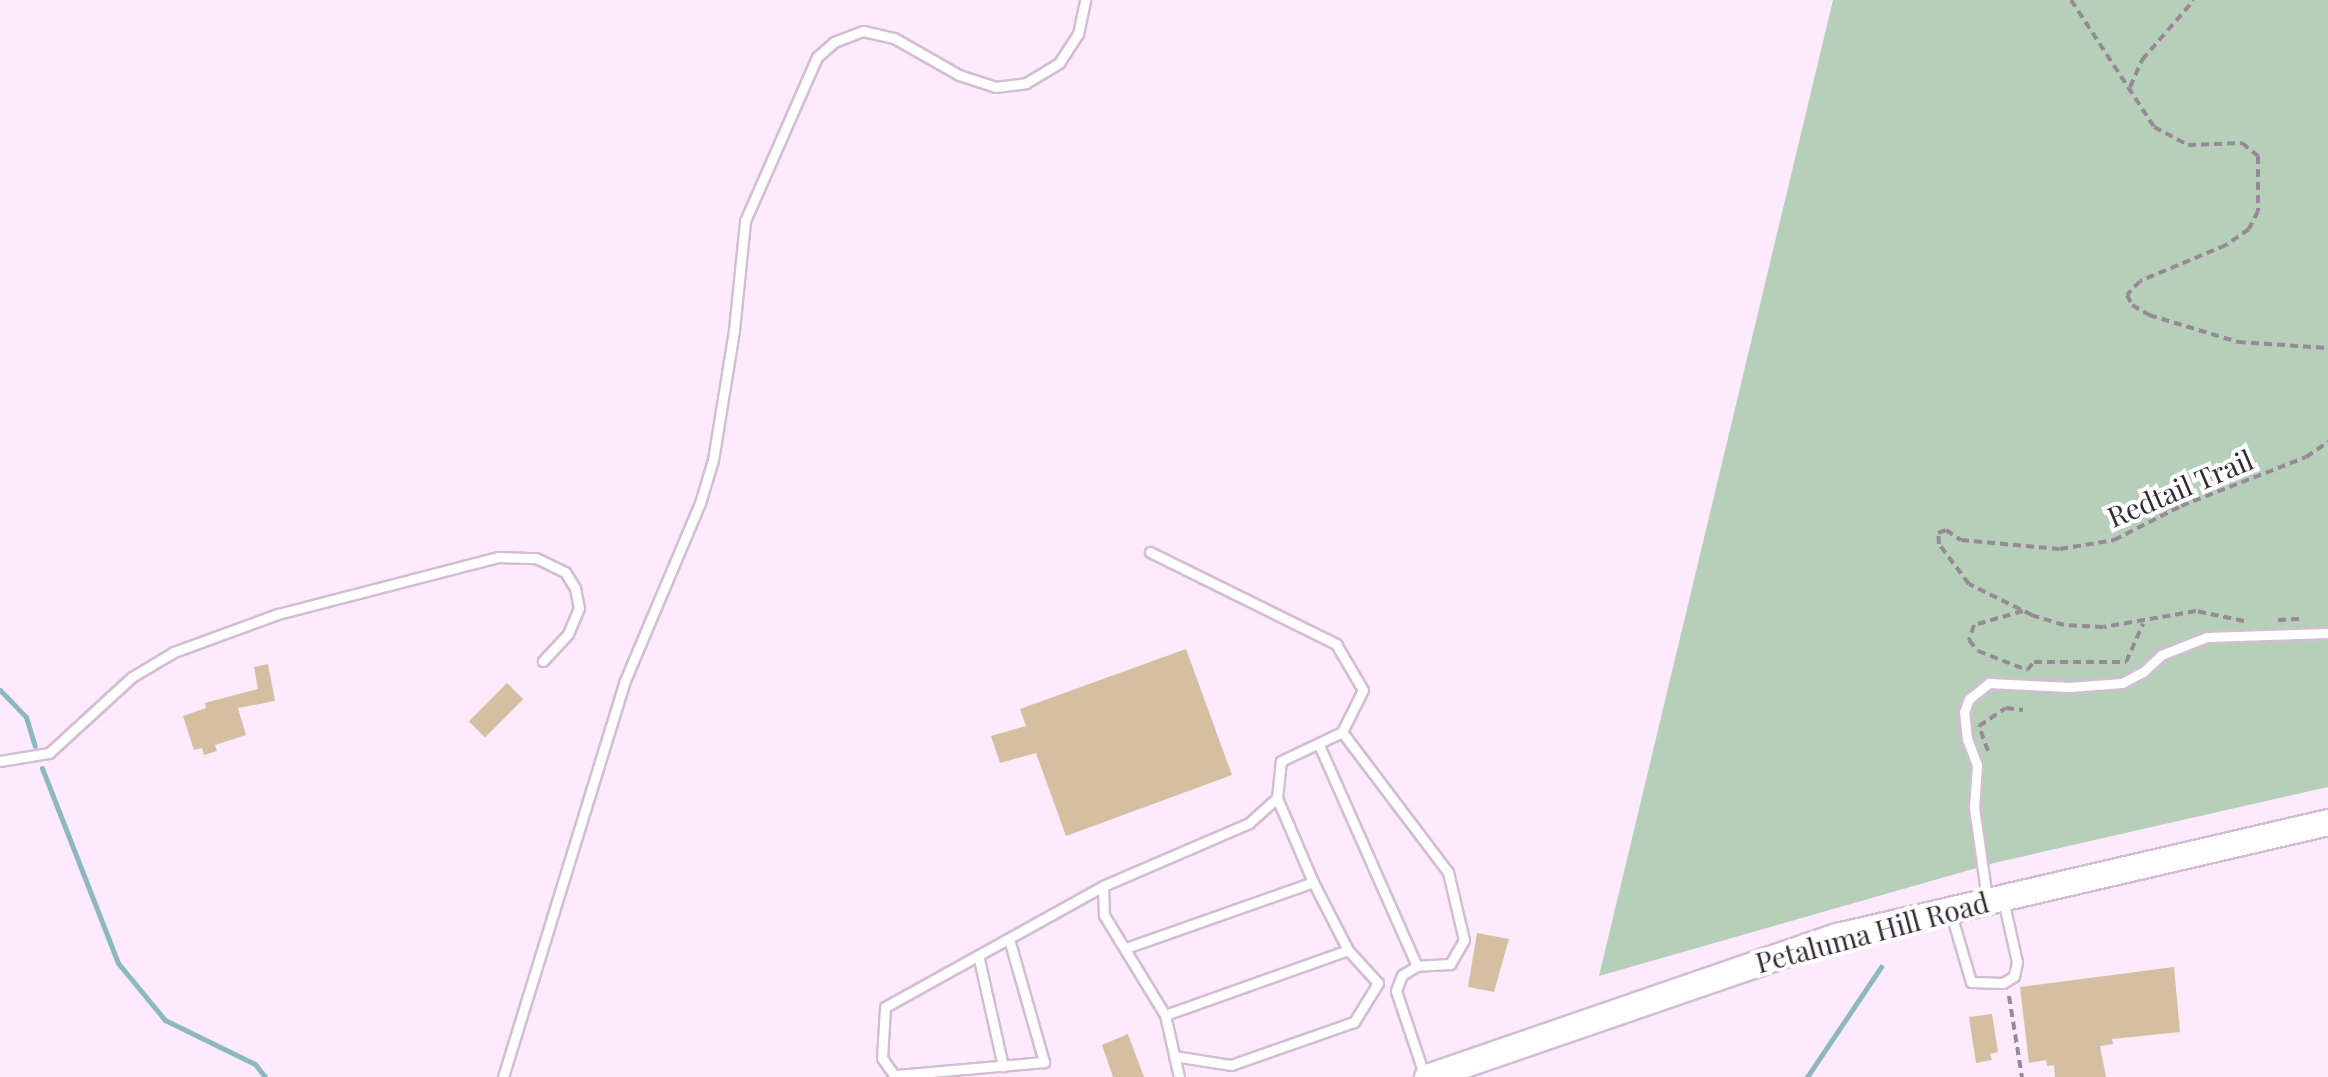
<!DOCTYPE html>
<style>
body{margin:0}
#map{position:relative;width:2328px;height:1077px;overflow:hidden;background:#fdeafd;font-family:"Playfair Display",serif}
div>[style]{position:absolute}
.green>*{inset:0;background:#b6cfb9}
.stream>*{height:5px;margin:-2.5px;padding:0 2.5px;transform-origin:2.5px;border-radius:2.5px;background:#8cb9bf}
.building>*{inset:0;background:#d4bfa0;transform-origin:0 0}
.path>*{height:4px;margin-top:-2px;transform-origin:0;background:repeating-linear-gradient(90deg,#978997 0 8px,transparent 0 13px)}
.roads{filter:drop-shadow(2px 0 #d4bdd4) drop-shadow(-2px 0 #d4bdd4) drop-shadow(0 2px #d4bdd4) drop-shadow(0 -2px #d4bdd4)}
.lane>*{height:9px;margin:-4.5px;padding:0 4.5px;transform-origin:4.5px;border-radius:4.5px;background:#fff}
.secondary>*{height:25px;margin:-12.5px;padding:0 12.5px;transform-origin:12.5px;border-radius:12.5px;background:#fff}
span{translate:-50% -50%;white-space:nowrap;text-align:center;line-height:1.15;-webkit-text-stroke:8px #fff;paint-order:stroke}
.street-label{font-size:28px;color:#332a33}
</style>
<div id="map">
<div class="green">
<i style="clip-path:polygon(1833px 0,2328px 0,2328px 787px,1994px 863px,1599px 976px)"></i>
</div>
<div class="stream">
<i style="left:0;top:690px;width:37px;rotate:46deg"></i>
<i style="left:26px;top:717px;width:30px;rotate:73deg"></i>
<i style="left:42px;top:768px;width:209px;rotate:68.7deg"></i>
<i style="left:118px;top:963px;width:74px;rotate:50.5deg"></i>
<i style="left:165px;top:1020px;width:100px;rotate:26.1deg"></i>
<i style="left:255px;top:1064px;width:16px;rotate:52deg"></i>
<i style="left:1807px;top:1077px;width:133px;rotate:-56.1deg"></i>
</div>
<div class="building">
<i style="clip-path:polygon(1186px 649px,1232px 775px,1066px 836px,1036px 753px,1000px 763px,991px 736px,1026px 726px,1020px 709px)"></i>
<i style="clip-path:polygon(268px 664px,275px 701px,238px 708px,246px 735px,215px 745px,217px 751px,204px 755px,202px 748px,194px 750px,183px 716px,206px 708px,205px 703px,258px 689px,254px 667px)"></i>
<i style="left:507px;top:683px;width:23px;height:54px;rotate:45deg"></i>
<i style="clip-path:polygon(1477px 933px,1509px 939px,1494px 992px,1468px 987px)"></i>
<i style="clip-path:polygon(2174px 967px,2180px 1032px,2112px 1039px,2113px 1044px,2100px 1046px,2106px 1077px,2055px 1077px,2054px 1065px,2047px 1066px,2046px 1060px,2029px 1063px,2020px 987px)"></i>
<i style="clip-path:polygon(1992px 1014px,1998px 1052px,1990px 1054px,1992px 1060px,1976px 1063px,1969px 1017px)"></i>
<i style="clip-path:polygon(1128px 1034px,1144px 1077px,1113px 1077px,1102px 1045px)"></i>
</div>
<div class="path">
<i style="left:2071px;top:0;width:152px;rotate:56.8deg"></i>
<i style="left:2154px;top:127px;width:38px;rotate:28deg"></i>
<i style="left:2188px;top:145px;width:54px;rotate:-2.1deg"></i>
<i style="left:2242px;top:143px;width:21px;rotate:39deg"></i>
<i style="left:2258px;top:156px;width:55px;rotate:90deg"></i>
<i style="left:2258px;top:211px;width:20px;rotate:117deg"></i>
<i style="left:2249px;top:229px;width:28px;rotate:145deg"></i>
<i style="left:2226px;top:245px;width:93px;rotate:157.3deg"></i>
<i style="left:2140px;top:281px;width:19px;rotate:133deg"></i>
<i style="left:2127px;top:295px;width:11px;rotate:63deg"></i>
<i style="left:2132px;top:305px;width:20px;rotate:30deg"></i>
<i style="left:2149px;top:315px;width:93px;rotate:16.9deg"></i>
<i style="left:2238px;top:342px;width:90px;rotate:3.8deg"></i>
<i style="left:2130px;top:87px;width:30px;rotate:-66deg"></i>
<i style="left:2142px;top:60px;width:79px;rotate:-49.1deg"></i>
<i style="left:2023px;top:611px;width:51px;rotate:164.1deg"></i>
<i style="left:1974px;top:625px;width:16px;rotate:108deg"></i>
<i style="left:1969px;top:640px;width:14px;rotate:51deg"></i>
<i style="left:1978px;top:651px;width:53px;rotate:21.2deg"></i>
<i style="left:2278px;top:620px;width:21px;rotate:-3deg"></i>
<i style="left:2244px;top:621px;width:49px;rotate:-168.2deg"></i>
<i style="left:2196px;top:611px;width:94px;rotate:170.2deg"></i>
<i style="left:2103px;top:627px;width:39px;rotate:-177deg"></i>
<i style="left:2064px;top:625px;width:34px;rotate:-163deg"></i>
<i style="left:2032px;top:615px;width:70px;rotate:-153.8deg"></i>
<i style="left:1969px;top:584px;width:50px;rotate:-126.9deg"></i>
<i style="left:1939px;top:544px;width:11px;rotate:-95deg"></i>
<i style="left:1938px;top:533px;width:9px;rotate:-21deg"></i>
<i style="left:1946px;top:530px;width:18px;rotate:34deg"></i>
<i style="left:1961px;top:540px;width:99px;rotate:5.2deg"></i>
<i style="left:2060px;top:549px;width:55px;rotate:-9.5deg"></i>
<i style="left:2114px;top:540px;width:75px;rotate:-26.9deg"></i>
<i style="left:2181px;top:506px;width:134px;rotate:-21.4deg"></i>
<i style="left:2306px;top:457px;width:27px;rotate:-34deg"></i>
<i style="left:2027px;top:670px;width:11px;rotate:-49deg"></i>
<i style="left:2034px;top:662px;width:92px"></i>
<i style="left:2126px;top:662px;width:42px;rotate:-65.9deg"></i>
<i style="left:1988px;top:751px;width:27px;rotate:-110deg"></i>
<i style="left:1979px;top:726px;width:32px;rotate:-34deg"></i>
<i style="left:2006px;top:708px;width:17px;rotate:7deg"></i>
<i style="left:2009px;top:996px;width:82px;rotate:80.9deg"></i>
</div>
<div class="roads">
<div class="lane">
<i style="left:1150px;top:552px;width:208px;rotate:26.3deg"></i>
<i style="left:1336px;top:644px;width:53px;rotate:59.6deg"></i>
<i style="left:1363px;top:690px;width:47px;rotate:116.6deg"></i>
<i style="left:1319px;top:745px;width:242px;rotate:66.1deg"></i>
<i style="left:0;top:761px;width:50px;rotate:-9.3deg"></i>
<i style="left:49px;top:753px;width:113px;rotate:-42.5deg"></i>
<i style="left:132px;top:677px;width:49px;rotate:-30.8deg"></i>
<i style="left:174px;top:652px;width:111px;rotate:-20.1deg"></i>
<i style="left:278px;top:614px;width:228px;rotate:-14.5deg"></i>
<i style="left:499px;top:557px;width:37px;rotate:2deg"></i>
<i style="left:536px;top:558px;width:32px;rotate:26deg"></i>
<i style="left:565px;top:572px;width:19px;rotate:58deg"></i>
<i style="left:575px;top:588px;width:20px;rotate:79deg"></i>
<i style="left:579px;top:608px;width:28px;rotate:113deg"></i>
<i style="left:568px;top:634px;width:37px;rotate:133deg"></i>
<i style="left:1277px;top:798px;width:91px;rotate:66.8deg"></i>
<i style="left:1987px;top:898px;width:91px;rotate:-98.2deg"></i>
<i style="left:1974px;top:808px;width:43px;rotate:-86deg"></i>
<i style="left:1977px;top:765px;width:28px;rotate:-111deg"></i>
<i style="left:1967px;top:739px;width:27px;rotate:-96deg"></i>
<i style="left:1964px;top:712px;width:14px;rotate:-69deg"></i>
<i style="left:1969px;top:699px;width:26px;rotate:-39deg"></i>
<i style="left:1989px;top:683px;width:80px;rotate:2.9deg"></i>
<i style="left:2069px;top:687px;width:53px;rotate:-4.3deg"></i>
<i style="left:2122px;top:683px;width:24px;rotate:-28deg"></i>
<i style="left:2143px;top:672px;width:25px;rotate:-43deg"></i>
<i style="left:2161px;top:655px;width:49px;rotate:-21.4deg"></i>
<i style="left:2207px;top:637px;width:121px;rotate:-1.9deg"></i>
<i style="left:1951px;top:914px;width:71px;rotate:73.6deg"></i>
<i style="left:1971px;top:982px;width:32px;rotate:2deg"></i>
<i style="left:2003px;top:983px;width:13px;rotate:-32deg"></i>
<i style="left:2014px;top:976px;width:14px;rotate:-78deg"></i>
<i style="left:2017px;top:962px;width:64px;rotate:-102.7deg"></i>
<i style="left:1009px;top:939px;width:128px;rotate:74.1deg"></i>
<i style="left:1044px;top:1062px;width:151px;rotate:175deg"></i>
<i style="left:894px;top:1075px;width:21px;rotate:-125deg"></i>
<i style="left:882px;top:1058px;width:51px;rotate:-86.6deg"></i>
<i style="left:885px;top:1007px;width:249px;rotate:-29deg"></i>
<i style="left:1126px;top:948px;width:198px;rotate:-19.4deg"></i>
<i style="left:1313px;top:882px;width:76px;rotate:62.8deg"></i>
<i style="left:1348px;top:950px;width:194px;rotate:160.4deg"></i>
<i style="left:979px;top:959px;width:110px;rotate:77.4deg"></i>
<i style="left:1174px;top:1056px;width:58px;rotate:9deg"></i>
<i style="left:1231px;top:1065px;width:130px;rotate:-19.3deg"></i>
<i style="left:1354px;top:1022px;width:46px;rotate:-58.4deg"></i>
<i style="left:1378px;top:983px;width:45px;rotate:-132.3deg"></i>
<i style="left:503px;top:1077px;width:412px;rotate:-72.9deg"></i>
<i style="left:624px;top:683px;width:195px;rotate:-67.1deg"></i>
<i style="left:700px;top:503px;width:45px;rotate:-73.2deg"></i>
<i style="left:713px;top:460px;width:132px;rotate:-80.8deg"></i>
<i style="left:734px;top:330px;width:110px;rotate:-84.2deg"></i>
<i style="left:745px;top:221px;width:179px;rotate:-66.3deg"></i>
<i style="left:817px;top:57px;width:23px;rotate:-41deg"></i>
<i style="left:834px;top:42px;width:31px;rotate:-21deg"></i>
<i style="left:863px;top:31px;width:32px;rotate:13deg"></i>
<i style="left:894px;top:38px;width:75px;rotate:29.6deg"></i>
<i style="left:959px;top:75px;width:38px;rotate:18deg"></i>
<i style="left:995px;top:87px;width:31px;rotate:-7deg"></i>
<i style="left:1026px;top:83px;width:39px;rotate:-31deg"></i>
<i style="left:1059px;top:63px;width:35px;rotate:-57deg"></i>
<i style="left:1078px;top:34px;width:35px;rotate:-78deg"></i>
<i style="left:1179px;top:1077px;width:64px;rotate:-102.7deg"></i>
<i style="left:1165px;top:1015px;width:117px;rotate:-121.4deg"></i>
<i style="left:1104px;top:915px;width:29px;rotate:-92deg"></i>
<i style="left:1103px;top:886px;width:159px;rotate:-23.3deg"></i>
<i style="left:1249px;top:823px;width:38px;rotate:-42deg"></i>
<i style="left:1277px;top:798px;width:37px;rotate:-84deg"></i>
<i style="left:1281px;top:761px;width:68px;rotate:-25.4deg"></i>
<i style="left:1342px;top:732px;width:176px;rotate:52.9deg"></i>
<i style="left:1448px;top:872px;width:70px;rotate:76.8deg"></i>
<i style="left:1464px;top:940px;width:28px;rotate:120deg"></i>
<i style="left:1450px;top:964px;width:33px;rotate:177deg"></i>
<i style="left:1417px;top:966px;width:17px;rotate:149deg"></i>
<i style="left:1402px;top:975px;width:17px;rotate:111deg"></i>
<i style="left:1396px;top:991px;width:88px;rotate:71.4deg"></i>
</div>
<div class="secondary">
<i style="left:1427px;top:1077px;width:434px;rotate:-19deg"></i>
<i style="left:1837px;top:936px;width:504px;rotate:-13.07deg"></i>
</div>
</div>
<div class="street-label">
<span style="left:2180px;top:488px;rotate:-23deg">Redtail Trail</span>
<span style="left:1872px;top:932px;rotate:-15deg">Petaluma Hill Road</span>
</div>
</div>
